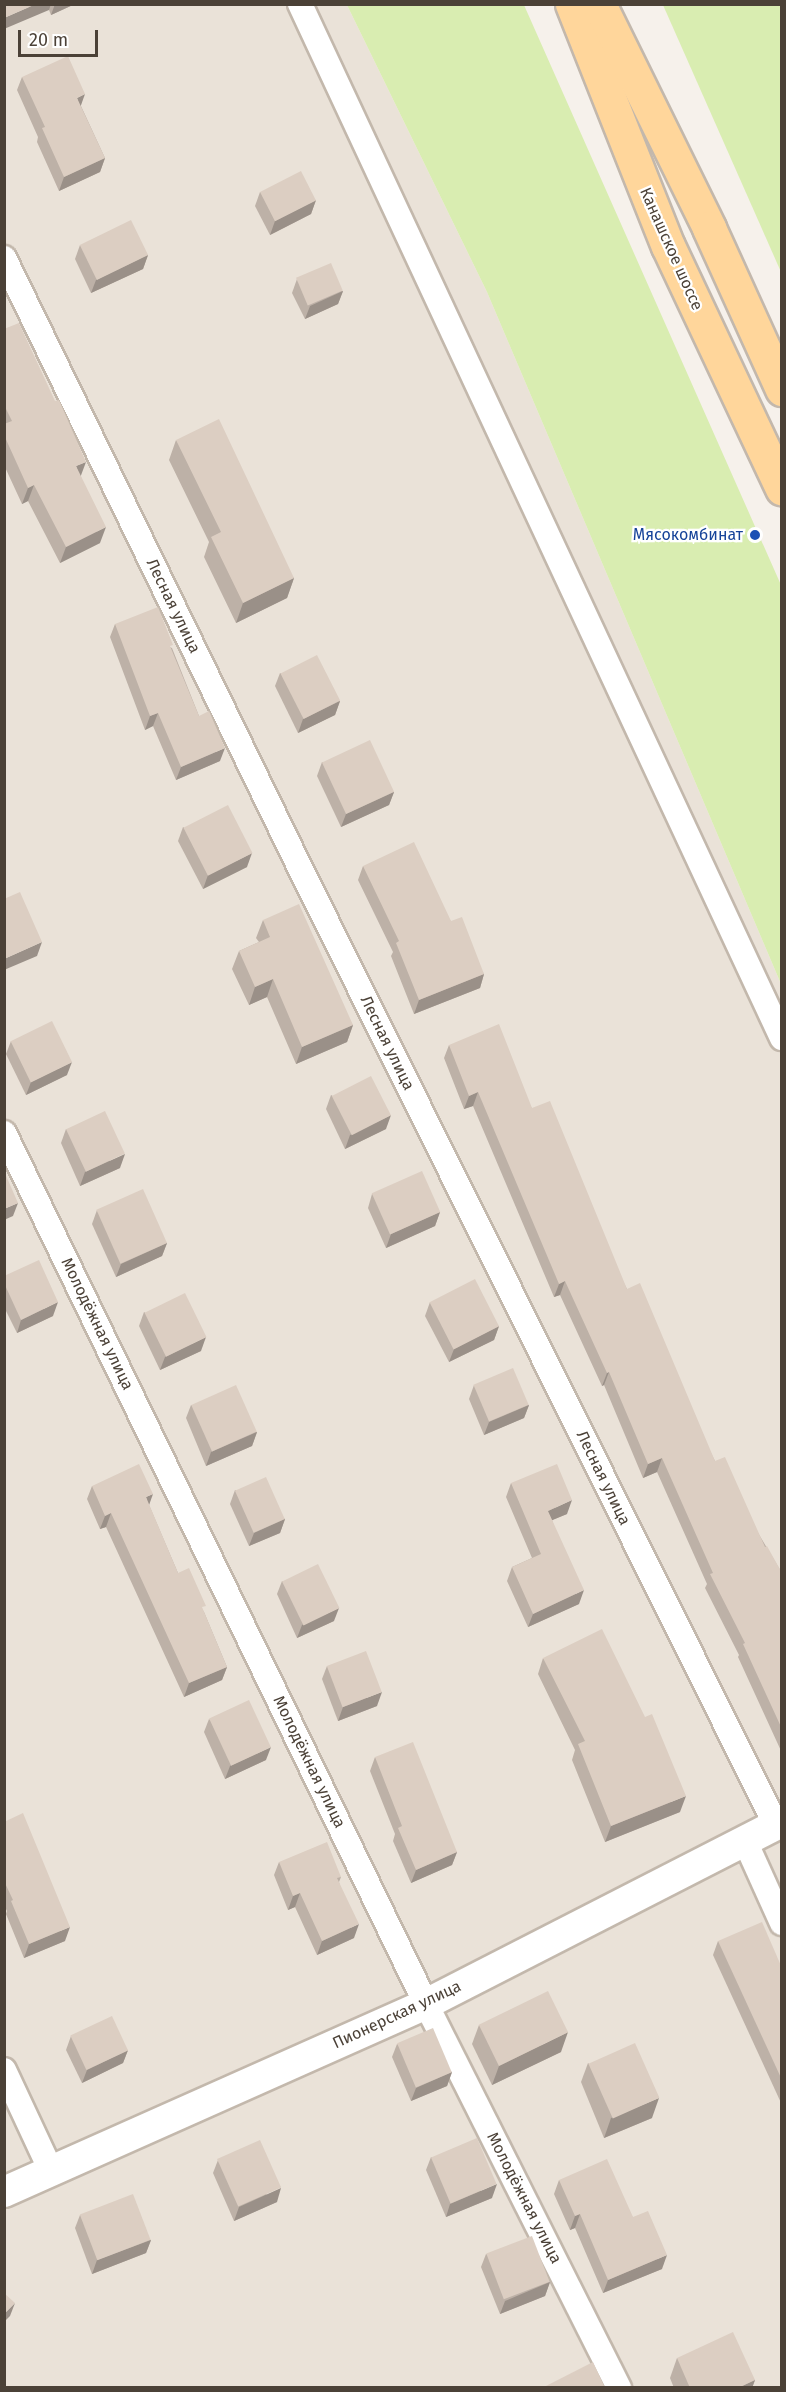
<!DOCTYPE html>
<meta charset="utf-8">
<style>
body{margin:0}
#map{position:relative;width:786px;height:2392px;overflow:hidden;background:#f6f1eb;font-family:"Fira Sans",sans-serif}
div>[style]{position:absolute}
.residential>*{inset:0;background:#eae2d8}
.green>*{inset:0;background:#d9edb1}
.roads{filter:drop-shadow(2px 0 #c3b8ac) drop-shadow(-2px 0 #c3b8ac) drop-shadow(0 2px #c3b8ac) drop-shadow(0 -2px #c3b8ac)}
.minor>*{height:24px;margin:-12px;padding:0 12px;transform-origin:12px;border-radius:12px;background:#fff}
.tertiary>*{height:30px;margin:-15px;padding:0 15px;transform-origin:15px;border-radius:15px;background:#fff}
.primary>*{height:33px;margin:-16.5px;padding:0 16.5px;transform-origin:16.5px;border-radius:16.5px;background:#ffd69b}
.wall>*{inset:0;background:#bdb1a7}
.shaded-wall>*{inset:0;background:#9a9088}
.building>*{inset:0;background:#dccec2;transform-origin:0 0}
.dots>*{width:16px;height:16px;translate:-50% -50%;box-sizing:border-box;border:3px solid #fff;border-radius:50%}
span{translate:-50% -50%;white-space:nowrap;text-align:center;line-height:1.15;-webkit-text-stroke:4.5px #fff;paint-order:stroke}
.street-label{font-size:16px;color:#4b4137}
.transit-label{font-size:16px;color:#164399}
.right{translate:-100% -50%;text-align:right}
.frame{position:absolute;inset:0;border:6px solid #4b4137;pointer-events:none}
.scale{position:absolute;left:18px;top:30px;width:80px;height:27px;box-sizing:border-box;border:3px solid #4b4137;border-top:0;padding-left:8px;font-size:18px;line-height:21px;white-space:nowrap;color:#4b4137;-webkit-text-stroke:4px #fff;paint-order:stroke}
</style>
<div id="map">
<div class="residential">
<i style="clip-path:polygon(5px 5px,347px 5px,487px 292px,781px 984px,781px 2387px,5px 2388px)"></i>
</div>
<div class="green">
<i style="clip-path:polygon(347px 5px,524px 5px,781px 585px,781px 984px,487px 292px)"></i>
<i style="clip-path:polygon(663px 5px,781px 5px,781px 272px)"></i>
</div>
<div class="roads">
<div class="minor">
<i style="left:300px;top:4px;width:1141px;rotate:65.01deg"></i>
<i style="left:4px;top:258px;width:680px;rotate:64.11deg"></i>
<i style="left:301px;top:870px;width:1067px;rotate:63.56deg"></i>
<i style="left:4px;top:1133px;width:968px;rotate:64.15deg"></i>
<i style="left:426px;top:2004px;width:430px;rotate:63.3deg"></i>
<i style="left:745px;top:1841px;width:90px;rotate:65.7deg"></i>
<i style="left:4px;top:2070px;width:111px;rotate:65deg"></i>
</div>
<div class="tertiary">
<i style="left:4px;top:2192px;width:462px;rotate:-24deg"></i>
<i style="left:426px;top:2004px;width:400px;rotate:-27.1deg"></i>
</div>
<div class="primary">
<i style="left:572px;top:4px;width:260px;rotate:68.4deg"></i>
<i style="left:668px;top:246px;width:268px;rotate:64.8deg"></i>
<i style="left:599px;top:4px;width:250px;rotate:63.8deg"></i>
<i style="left:709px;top:228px;width:177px;rotate:65.6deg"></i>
</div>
</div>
<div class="wall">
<i style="clip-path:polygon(4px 4px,75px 4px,51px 15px,49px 10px)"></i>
<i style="clip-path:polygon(22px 77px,81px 106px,105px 158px,100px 172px,59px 191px,37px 142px,38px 137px,17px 90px)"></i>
<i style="clip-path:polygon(260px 192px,316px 200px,311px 214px,270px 235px,255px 206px)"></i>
<i style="clip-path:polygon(80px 245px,148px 255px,143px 269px,91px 293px,75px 259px)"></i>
<i style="clip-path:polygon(297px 279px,343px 291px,338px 304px,305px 319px,292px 293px)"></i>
<i style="clip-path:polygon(4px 329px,81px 477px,100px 543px,60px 563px,28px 501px,22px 504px,4px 465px)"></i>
<i style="clip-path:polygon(176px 440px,294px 578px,287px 598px,236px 623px,204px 557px,209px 542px,169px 460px)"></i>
<i style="clip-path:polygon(115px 624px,172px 648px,199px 716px,220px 761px,176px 780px,153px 726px,145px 730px,110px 637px)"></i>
<i style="clip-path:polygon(280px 673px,340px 701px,335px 715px,298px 733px,275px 686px)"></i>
<i style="clip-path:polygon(322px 762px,394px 792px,389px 805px,341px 827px,317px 776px)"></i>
<i style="clip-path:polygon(183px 827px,247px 867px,203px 889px,178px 841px)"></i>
<i style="clip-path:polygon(363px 866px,451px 921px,484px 974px,480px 988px,414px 1014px,391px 956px,393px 952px,358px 880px)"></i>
<i style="clip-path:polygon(263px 920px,353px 1025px,347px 1042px,296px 1064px,267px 997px,249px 1005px,232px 969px,239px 951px,259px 942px,256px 938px)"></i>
<i style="clip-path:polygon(11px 1041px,67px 1075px,26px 1095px,6px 1054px)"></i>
<i style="clip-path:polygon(449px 1045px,532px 1108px,627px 1289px,715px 1461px,782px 1573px,782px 1753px,738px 1657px,739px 1655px,705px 1588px,707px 1584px,657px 1472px,643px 1478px,604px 1385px,602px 1386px,560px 1295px,554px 1297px,473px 1106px,464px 1109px,444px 1058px)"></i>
<i style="clip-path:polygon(331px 1095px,386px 1129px,345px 1149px,326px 1109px)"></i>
<i style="clip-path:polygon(66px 1129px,120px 1168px,80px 1186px,61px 1143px)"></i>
<i style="clip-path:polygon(372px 1194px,440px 1212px,435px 1226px,386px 1248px,368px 1208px)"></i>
<i style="clip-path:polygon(97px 1210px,167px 1243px,162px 1256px,116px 1277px,92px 1224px)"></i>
<i style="clip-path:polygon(4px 1276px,53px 1316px,17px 1333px,4px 1307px)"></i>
<i style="clip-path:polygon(430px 1302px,499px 1326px,494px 1340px,449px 1362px,425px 1316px)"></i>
<i style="clip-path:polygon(144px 1312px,201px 1351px,160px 1370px,139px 1326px)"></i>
<i style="clip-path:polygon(474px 1385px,529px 1405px,524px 1418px,484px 1435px,469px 1399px)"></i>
<i style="clip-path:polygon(191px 1405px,257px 1432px,252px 1446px,206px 1466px,186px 1418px)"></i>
<i style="clip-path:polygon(511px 1483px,567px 1514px,552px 1520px,579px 1604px,528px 1627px,507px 1581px,512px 1567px,532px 1558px,506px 1497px)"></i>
<i style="clip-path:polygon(92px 1486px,149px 1505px,178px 1573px,204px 1612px,227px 1667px,222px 1680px,184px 1697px,106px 1527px,100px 1529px,87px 1499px)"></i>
<i style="clip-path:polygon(235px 1490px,285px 1519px,280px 1533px,249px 1546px,230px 1504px)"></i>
<i style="clip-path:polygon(282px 1581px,334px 1621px,297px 1638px,277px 1594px)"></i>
<i style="clip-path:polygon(543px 1658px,680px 1812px,605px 1842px,572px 1760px,575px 1750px,538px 1674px)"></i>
<i style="clip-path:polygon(327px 1666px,377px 1706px,338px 1721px,322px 1679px)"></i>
<i style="clip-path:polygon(209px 1719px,266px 1760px,225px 1779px,204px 1732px)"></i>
<i style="clip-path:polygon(375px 1757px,457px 1852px,452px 1865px,411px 1883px,393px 1841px,395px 1834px,370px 1771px)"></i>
<i style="clip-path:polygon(4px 1822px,65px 1941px,24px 1958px,6px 1914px,7px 1911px,4px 1905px)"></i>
<i style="clip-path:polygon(279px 1862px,341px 1877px,339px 1882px,354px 1938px,317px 1955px,295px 1907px,288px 1910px,274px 1875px)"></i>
<i style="clip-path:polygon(718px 1941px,782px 1968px,782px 2105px,713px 1955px)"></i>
<i style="clip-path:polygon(479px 2025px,561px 2052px,492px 2085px,472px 2044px)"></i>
<i style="clip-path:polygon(71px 2036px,128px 2050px,123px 2063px,82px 2083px,66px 2050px)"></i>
<i style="clip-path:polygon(397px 2044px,452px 2072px,447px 2086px,411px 2101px,392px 2057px)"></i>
<i style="clip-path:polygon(588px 2063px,652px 2118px,604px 2138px,581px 2082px)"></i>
<i style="clip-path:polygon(431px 2157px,492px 2198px,446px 2217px,426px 2170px)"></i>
<i style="clip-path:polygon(218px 2160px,277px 2202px,234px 2221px,213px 2173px)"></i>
<i style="clip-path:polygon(559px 2180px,633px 2217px,662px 2269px,603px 2293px,575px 2228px,570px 2230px,554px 2194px)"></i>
<i style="clip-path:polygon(80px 2215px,151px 2240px,146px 2253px,92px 2274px,75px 2228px)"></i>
<i style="clip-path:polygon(486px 2254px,550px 2282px,545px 2296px,500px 2314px,481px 2267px)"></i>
<i style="clip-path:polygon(677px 2358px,755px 2380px,752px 2388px,674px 2388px,670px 2378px)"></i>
</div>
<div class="shaded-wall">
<i style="clip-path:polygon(36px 4px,51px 4px,49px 10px,4px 29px,4px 18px)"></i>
<i style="clip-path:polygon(55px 4px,75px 4px,51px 15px)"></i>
<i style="clip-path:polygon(85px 94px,80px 108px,77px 98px)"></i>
<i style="clip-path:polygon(105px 158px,100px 172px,59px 191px,64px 177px)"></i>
<i style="clip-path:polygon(316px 200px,311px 214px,270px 235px,275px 221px)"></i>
<i style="clip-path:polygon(148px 255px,143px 269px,91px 293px,96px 280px)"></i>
<i style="clip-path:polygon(343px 291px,338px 304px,305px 319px,310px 306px)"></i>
<i style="clip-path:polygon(86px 462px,80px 478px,76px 466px)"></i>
<i style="clip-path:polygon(34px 485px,28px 501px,22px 504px,28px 488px)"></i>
<i style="clip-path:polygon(106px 527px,100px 543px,60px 563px,66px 547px)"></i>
<i style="clip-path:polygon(294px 578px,287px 598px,236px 623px,243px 603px)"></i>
<i style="clip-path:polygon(340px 701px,335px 715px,298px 733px,303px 719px)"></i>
<i style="clip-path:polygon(158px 713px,153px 726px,145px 730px,150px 716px)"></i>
<i style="clip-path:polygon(225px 748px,220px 761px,176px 780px,181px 767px)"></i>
<i style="clip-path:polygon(394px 792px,389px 805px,341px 827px,346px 814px)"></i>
<i style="clip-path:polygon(252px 853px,247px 867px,203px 889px,208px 875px)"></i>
<i style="clip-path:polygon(42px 942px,37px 956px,4px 970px,4px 959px)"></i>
<i style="clip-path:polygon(484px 974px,480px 988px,414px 1014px,419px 1000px)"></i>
<i style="clip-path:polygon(273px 979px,267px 997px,249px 1005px,255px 987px)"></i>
<i style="clip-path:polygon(353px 1025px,347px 1042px,296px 1064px,302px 1047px)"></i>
<i style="clip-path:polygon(72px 1062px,67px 1075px,26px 1095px,31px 1082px)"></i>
<i style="clip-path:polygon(478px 1092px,473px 1106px,464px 1109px,469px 1096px)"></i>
<i style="clip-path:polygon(391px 1115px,386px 1129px,345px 1149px,350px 1135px)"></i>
<i style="clip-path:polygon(125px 1154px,120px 1168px,80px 1186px,85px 1172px)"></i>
<i style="clip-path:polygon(18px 1203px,13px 1216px,4px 1220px,4px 1209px)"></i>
<i style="clip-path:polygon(440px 1212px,435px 1226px,386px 1248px,391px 1234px)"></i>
<i style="clip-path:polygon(167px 1243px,162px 1256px,116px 1277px,121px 1264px)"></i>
<i style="clip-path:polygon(565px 1281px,560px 1295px,554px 1297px,559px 1284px)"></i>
<i style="clip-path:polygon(58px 1302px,53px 1316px,17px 1333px,21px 1320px)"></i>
<i style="clip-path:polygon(499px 1326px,494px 1340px,449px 1362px,454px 1349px)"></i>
<i style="clip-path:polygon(206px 1337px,201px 1351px,160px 1370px,165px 1357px)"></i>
<i style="clip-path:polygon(609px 1372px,604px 1385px,602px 1386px,607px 1373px)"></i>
<i style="clip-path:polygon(529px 1405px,524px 1418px,484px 1435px,489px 1422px)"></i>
<i style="clip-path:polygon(257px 1432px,252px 1446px,206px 1466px,211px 1452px)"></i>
<i style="clip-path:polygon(662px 1458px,657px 1472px,643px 1478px,648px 1464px)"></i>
<i style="clip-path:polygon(153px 1494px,148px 1508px,146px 1497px)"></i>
<i style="clip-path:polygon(572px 1500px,567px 1514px,543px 1524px,548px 1511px)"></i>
<i style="clip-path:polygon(111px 1513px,106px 1527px,100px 1529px,105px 1516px)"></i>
<i style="clip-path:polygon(285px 1519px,280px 1533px,249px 1546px,254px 1533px)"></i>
<i style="clip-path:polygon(584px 1590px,579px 1604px,528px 1627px,533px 1614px)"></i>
<i style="clip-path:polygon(339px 1608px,334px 1621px,297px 1638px,302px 1625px)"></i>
<i style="clip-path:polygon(227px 1667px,222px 1680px,184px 1697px,189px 1683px)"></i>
<i style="clip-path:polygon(382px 1692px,377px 1706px,338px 1721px,343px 1707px)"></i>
<i style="clip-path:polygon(271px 1747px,266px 1760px,225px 1779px,230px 1766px)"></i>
<i style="clip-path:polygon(686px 1796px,680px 1812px,605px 1842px,611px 1826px)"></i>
<i style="clip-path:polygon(457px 1852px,452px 1865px,411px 1883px,416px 1870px)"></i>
<i style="clip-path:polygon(300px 1893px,295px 1907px,288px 1910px,293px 1896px)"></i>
<i style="clip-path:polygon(359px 1924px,354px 1938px,317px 1955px,322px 1941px)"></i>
<i style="clip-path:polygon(70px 1927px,65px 1941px,24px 1958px,29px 1944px)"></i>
<i style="clip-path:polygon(568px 2032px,561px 2052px,492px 2085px,499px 2066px)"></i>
<i style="clip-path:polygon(128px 2050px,123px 2063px,82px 2083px,87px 2070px)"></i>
<i style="clip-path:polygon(452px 2072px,447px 2086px,411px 2101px,416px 2088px)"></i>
<i style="clip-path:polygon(659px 2098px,652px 2118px,604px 2138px,611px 2118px)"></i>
<i style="clip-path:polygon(497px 2184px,492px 2198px,446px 2217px,450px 2204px)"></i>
<i style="clip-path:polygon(281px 2188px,277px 2202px,234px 2221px,239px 2207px)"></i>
<i style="clip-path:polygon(580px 2214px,575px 2228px,570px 2230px,575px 2216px)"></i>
<i style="clip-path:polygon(151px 2240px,146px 2253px,92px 2274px,97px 2260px)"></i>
<i style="clip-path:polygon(667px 2255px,662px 2269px,603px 2293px,608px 2280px)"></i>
<i style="clip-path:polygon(550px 2282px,545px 2296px,500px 2314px,505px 2301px)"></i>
<i style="clip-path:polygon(15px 2303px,10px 2316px,4px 2322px,4px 2314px)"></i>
<i style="clip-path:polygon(755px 2380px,752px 2388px,738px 2388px)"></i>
</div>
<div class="building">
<i style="clip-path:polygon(4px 4px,36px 4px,4px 18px)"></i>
<i style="clip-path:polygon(68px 56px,85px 94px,77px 98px,105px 158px,64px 177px,42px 128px,45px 127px,22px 77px)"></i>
<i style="left:301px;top:171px;width:33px;height:46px;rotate:63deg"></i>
<i style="left:131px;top:220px;width:39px;height:57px;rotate:64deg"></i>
<i style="left:331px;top:263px;width:30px;height:38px;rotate:67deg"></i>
<i style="clip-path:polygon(19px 323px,55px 401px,59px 400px,86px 462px,76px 466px,106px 527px,66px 547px,34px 485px,28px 488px,4px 435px,4px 424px,12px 421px,4px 405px,4px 329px)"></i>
<i style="clip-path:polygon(219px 419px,294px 578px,243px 603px,211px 537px,221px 532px,176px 440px)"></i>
<i style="clip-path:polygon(158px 607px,173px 645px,170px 646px,199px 716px,209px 711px,225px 748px,181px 767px,158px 713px,150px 716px,115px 624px)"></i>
<i style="left:317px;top:655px;width:51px;height:41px;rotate:63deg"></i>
<i style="left:370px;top:740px;width:57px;height:53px;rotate:65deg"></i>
<i style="left:228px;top:805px;width:54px;height:50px;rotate:63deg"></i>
<i style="clip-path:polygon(414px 842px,451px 921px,462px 917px,484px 974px,419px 1000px,396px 943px,399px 941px,363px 866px)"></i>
<i style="clip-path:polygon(20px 892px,42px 942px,4px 959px,4px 899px)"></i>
<i style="clip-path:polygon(299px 904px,353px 1025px,302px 1047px,273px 979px,255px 987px,239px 951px,270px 937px,263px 920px)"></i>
<i style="left:52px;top:1021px;width:46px;height:46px;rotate:64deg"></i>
<i style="clip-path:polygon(499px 1024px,532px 1108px,550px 1101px,627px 1289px,640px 1283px,715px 1461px,725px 1457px,765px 1547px,767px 1546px,782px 1573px,782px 1729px,743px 1644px,745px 1643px,710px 1574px,713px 1573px,662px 1458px,648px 1464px,609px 1372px,607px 1373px,565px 1281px,559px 1284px,478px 1092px,469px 1096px,449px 1045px)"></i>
<i style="left:371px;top:1076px;width:44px;height:44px;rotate:63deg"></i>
<i style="left:105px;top:1111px;width:47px;height:43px;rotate:65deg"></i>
<i style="clip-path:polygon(4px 1171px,18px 1203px,4px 1209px)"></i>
<i style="left:422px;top:1171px;width:45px;height:55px;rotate:66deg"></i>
<i style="left:143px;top:1189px;width:59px;height:51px;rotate:66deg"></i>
<i style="clip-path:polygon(39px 1260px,58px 1302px,21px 1320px,4px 1283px,4px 1276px)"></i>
<i style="left:475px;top:1279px;width:53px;height:51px;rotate:63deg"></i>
<i style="left:185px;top:1293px;width:49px;height:45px;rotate:64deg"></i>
<i style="left:513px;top:1368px;width:40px;height:43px;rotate:67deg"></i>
<i style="left:236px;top:1385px;width:51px;height:49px;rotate:66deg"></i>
<i style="clip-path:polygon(139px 1464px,153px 1494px,146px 1497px,178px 1573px,189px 1568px,206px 1606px,202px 1607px,227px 1667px,189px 1683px,111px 1513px,105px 1516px,92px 1486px)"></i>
<i style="clip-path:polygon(557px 1464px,572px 1500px,548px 1511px,584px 1590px,533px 1614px,512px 1567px,541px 1554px,511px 1483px)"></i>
<i style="left:266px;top:1477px;width:46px;height:34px;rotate:66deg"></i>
<i style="left:318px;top:1564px;width:49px;height:40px;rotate:64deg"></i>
<i style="clip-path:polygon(602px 1629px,645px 1717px,652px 1714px,686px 1796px,611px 1826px,578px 1744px,585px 1741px,543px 1658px)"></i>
<i style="left:366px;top:1651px;width:44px;height:42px;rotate:69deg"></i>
<i style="left:249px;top:1700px;width:52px;height:44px;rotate:65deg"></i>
<i style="clip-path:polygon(413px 1742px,457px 1852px,416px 1870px,398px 1828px,402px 1826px,375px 1757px)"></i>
<i style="clip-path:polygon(23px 1813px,70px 1927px,29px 1944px,11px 1901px,13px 1900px,4px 1881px,4px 1822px)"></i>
<i style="clip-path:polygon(327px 1842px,341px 1877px,337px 1878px,359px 1924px,322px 1941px,300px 1893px,293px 1896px,279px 1862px)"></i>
<i style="clip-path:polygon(762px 1922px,782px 1968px,782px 2080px,718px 1941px)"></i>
<i style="left:548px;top:1991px;width:46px;height:77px;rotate:64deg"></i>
<i style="left:112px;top:2016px;width:38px;height:46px;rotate:65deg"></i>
<i style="left:433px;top:2028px;width:48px;height:39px;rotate:67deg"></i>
<i style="left:635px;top:2043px;width:60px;height:51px;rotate:66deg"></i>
<i style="left:477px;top:2138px;width:50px;height:50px;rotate:67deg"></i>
<i style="left:260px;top:2140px;width:52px;height:47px;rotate:66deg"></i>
<i style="clip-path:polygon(607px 2159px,633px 2217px,648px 2211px,667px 2255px,608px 2280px,580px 2214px,575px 2216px,559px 2180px)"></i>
<i style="left:133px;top:2194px;width:49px;height:57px;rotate:69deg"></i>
<i style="left:532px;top:2236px;width:49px;height:49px;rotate:69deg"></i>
<i style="clip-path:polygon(4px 2293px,15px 2303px,4px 2314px)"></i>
<i style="clip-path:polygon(733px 2332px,755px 2380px,738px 2388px,690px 2388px,677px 2358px)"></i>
<i style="clip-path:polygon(593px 2362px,605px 2388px,544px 2388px,544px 2387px)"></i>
</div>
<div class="dots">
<i style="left:755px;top:535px;background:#1a4fb4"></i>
</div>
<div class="street-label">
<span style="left:671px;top:249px;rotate:66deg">Канашское шоссе</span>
<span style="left:173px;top:606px;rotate:64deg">Лесная улица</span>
<span style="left:387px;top:1043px;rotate:64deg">Лесная улица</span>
<span style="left:97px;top:1324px;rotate:64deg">Молодёжная улица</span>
<span style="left:603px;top:1478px;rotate:64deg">Лесная улица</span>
<span style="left:309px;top:1762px;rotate:64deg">Молодёжная улица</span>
<span style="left:397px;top:2015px;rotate:-25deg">Пионерская улица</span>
<span style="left:524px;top:2198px;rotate:63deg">Молодёжная улица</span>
</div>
<div class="transit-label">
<span class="right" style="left:743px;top:535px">Мясокомбинат</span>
</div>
<div class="frame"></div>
<div class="scale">20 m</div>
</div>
